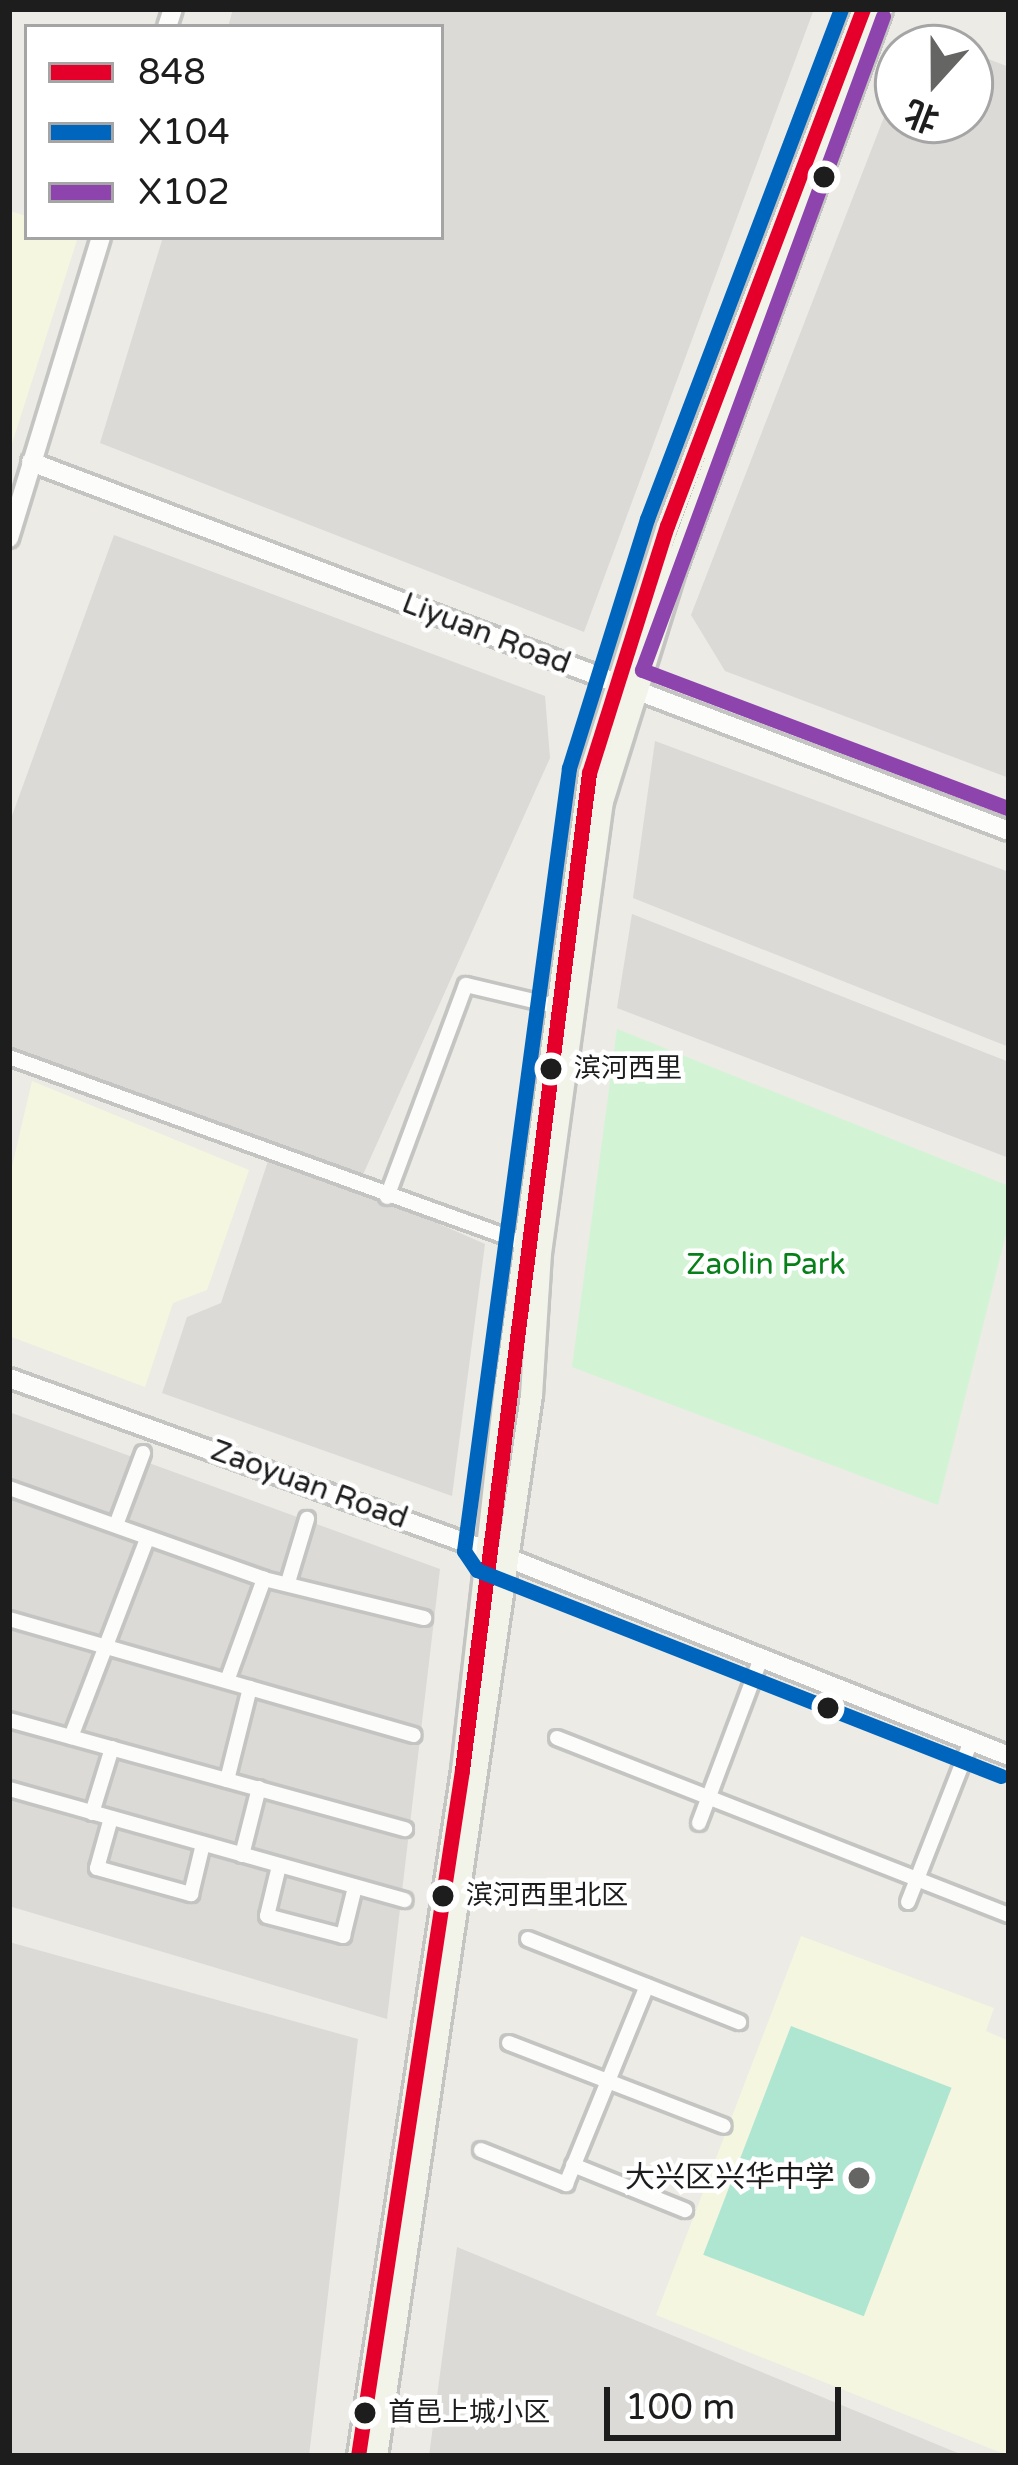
<!DOCTYPE html>
<meta charset="utf-8">
<style>
body{margin:0}
#map{position:relative;width:1018px;height:2465px;overflow:hidden;background:#ecebe6;font-family:"Varela Round","Noto Sans SC",sans-serif}
div>[style]{position:absolute}
.residential>*{inset:0;background:#dbdad7}
.education>*{inset:0;background:#f5f6e0}
.park>*{inset:0;background:#d2f4d4}
.pitch>*{inset:0;background:#afe6d2;transform-origin:0 0}
.roads{filter:drop-shadow(3px 0 #c4c4c2) drop-shadow(-3px 0 #c4c4c2) drop-shadow(0 3px #c4c4c2) drop-shadow(0 -3px #c4c4c2)}
.minor>*{height:14px;margin:-7px;padding:0 7px;transform-origin:7px;border-radius:7px;background:#fcfcfb}
.tertiary>*{height:18px;margin:-9px;padding:0 9px;transform-origin:9px;border-radius:9px;background:#fcfcfb}
.secondary>*{height:21px;margin:-10.5px;padding:0 10.5px;transform-origin:10.5px;border-radius:10.5px;background:#f2f4e9}
.bus-1>*{height:15px;margin:-7.5px;padding:0 7.5px;transform-origin:7.5px;border-radius:7.5px;background:#e4002b}
.bus-2>*{height:15px;margin:-7.5px;padding:0 7.5px;transform-origin:7.5px;border-radius:7.5px;background:#0065bd}
.bus-3>*{height:15px;margin:-7.5px;padding:0 7.5px;transform-origin:7.5px;border-radius:7.5px;background:#8e44ad}
.dots>*{width:33px;height:33px;translate:-50% -50%;box-sizing:border-box;border:6px solid #fff;border-radius:50%}
span{translate:-50% -50%;white-space:nowrap;text-align:center;line-height:1.15;-webkit-text-stroke:9px #fff;paint-order:stroke}
.bus-label{font-size:27px;color:#1d1d1d}
.left{translate:0 -50%;text-align:left}
.street-label{font-size:30px;color:#1d1d1d}
.park-label{font-size:30px;color:#078019}
.poi-label{font-size:30px;color:#1d1d1d}
.right{translate:-100% -50%;text-align:right}
.frame{position:absolute;inset:0;border:12px solid #1d1d1d;pointer-events:none}
.legend{position:absolute;left:24px;top:24px;width:420px;height:216px;box-sizing:border-box;background:#fff;border:3px solid #a5a5a5;margin:0;padding:15px 21px;list-style:none;font-size:36px;color:#1d1d1d}
.legend li{display:flex;align-items:center;gap:24px;height:60px}
.legend b{width:60px;border:3px solid #a5a5a5}
.north{position:absolute;left:874px;top:24px;width:120px;height:120px;box-sizing:border-box;background:#fff;border:3px solid #a5a5a5;border-radius:50%;rotate:201deg;font-size:33px;font-weight:700;line-height:48px;text-align:center;color:#1d1d1d}
.north::after{content:'';display:block;margin:auto;width:42px;height:54px;background:#656563;clip-path:polygon(50% 0,100% 100%,50% 72%,0 100%)}
.scale{position:absolute;left:604px;top:2387px;width:237px;height:54px;box-sizing:border-box;border:6px solid #1d1d1d;border-top:0;padding-left:15px;font-size:36px;line-height:42px;white-space:nowrap;color:#1d1d1d;-webkit-text-stroke:9px #fff;paint-order:stroke}
</style>
<div id="map">
<div class="residential">
<i style="clip-path:polygon(233px 9px,814px 9px,584px 632px,100px 443px,163px 237px,441px 237px,441px 27px,228px 27px)"></i>
<i style="clip-path:polygon(970px 52px,1009px 67px,1009px 778px,725px 671px,691px 615px,898px 81px,898px 120px,970px 120px)"></i>
<i style="clip-path:polygon(114px 535px,545px 696px,550px 758px,357px 1188px,485px 1244px,452px 1496px,162px 1393px,187px 1317px,221px 1303px,271px 1152px,9px 1048px,9px 824px)"></i>
<i style="clip-path:polygon(655px 741px,1009px 872px,1009px 1047px,633px 898px)"></i>
<i style="clip-path:polygon(632px 914px,1009px 1062px,1009px 1158px,617px 1008px)"></i>
<i style="clip-path:polygon(9px 1412px,440px 1569px,387px 2019px,9px 1906px)"></i>
<i style="clip-path:polygon(9px 1942px,358px 2039px,309px 2456px,9px 2456px)"></i>
<i style="clip-path:polygon(457px 2247px,657px 2329px,965px 2456px,429px 2456px)"></i>
</div>
<div class="education">
<i style="clip-path:polygon(9px 211px,27px 216px,27px 237px,78px 237px,9px 453px)"></i>
<i style="clip-path:polygon(32px 1081px,249px 1170px,207px 1290px,173px 1303px,145px 1387px,9px 1336px,9px 1179px)"></i>
<i style="clip-path:polygon(801px 1936px,994px 2008px,986px 2031px,1009px 2041px,1009px 2456px,656px 2315px)"></i>
</div>
<div class="park">
<i style="clip-path:polygon(617px 1029px,1009px 1186px,1009px 1222px,938px 1505px,572px 1367px)"></i>
</div>
<div class="pitch">
<i style="left:791px;top:2026px;width:172px;height:245px;rotate:21deg"></i>
</div>
<div class="roads">
<div class="minor">
<i style="left:9px;top:1057px;width:548px;rotate:19.86deg"></i>
<i style="left:387px;top:1197px;width:226px;rotate:-69.6deg"></i>
<i style="left:466px;top:985px;width:91px;rotate:13.3deg"></i>
<i style="left:9px;top:1488px;width:271px;rotate:19.6deg"></i>
<i style="left:264px;top:1579px;width:165px;rotate:13.7deg"></i>
<i style="left:116px;top:1525px;width:77px;rotate:-69.4deg"></i>
<i style="left:289px;top:1579px;width:63px;rotate:-73.3deg"></i>
<i style="left:9px;top:1619px;width:421px;rotate:16deg"></i>
<i style="left:227px;top:1681px;width:109px;rotate:-70.1deg"></i>
<i style="left:9px;top:1720px;width:411px;rotate:15.4deg"></i>
<i style="left:71px;top:1737px;width:212px;rotate:-69deg"></i>
<i style="left:557px;top:1738px;width:485px;rotate:21.4deg"></i>
<i style="left:227px;top:1780px;width:95px;rotate:-76deg"></i>
<i style="left:9px;top:1789px;width:411px;rotate:15.7deg"></i>
<i style="left:92px;top:1813px;width:68px;rotate:-72.9deg"></i>
<i style="left:111px;top:1818px;width:52px;rotate:105.6deg"></i>
<i style="left:97px;top:1868px;width:98px;rotate:15.5deg"></i>
<i style="left:191px;top:1894px;width:51px;rotate:-76.5deg"></i>
<i style="left:699px;top:1823px;width:176px;rotate:-69.4deg"></i>
<i style="left:242px;top:1855px;width:69px;rotate:-75.8deg"></i>
<i style="left:279px;top:1866px;width:51px;rotate:103.5deg"></i>
<i style="left:267px;top:1916px;width:79px;rotate:14.7deg"></i>
<i style="left:343px;top:1936px;width:50px;rotate:-76.2deg"></i>
<i style="left:908px;top:1902px;width:173px;rotate:-68.6deg"></i>
<i style="left:528px;top:1939px;width:227px;rotate:21.5deg"></i>
<i style="left:509px;top:2043px;width:230px;rotate:21.1deg"></i>
<i style="left:481px;top:2150px;width:92px;rotate:21.8deg"></i>
<i style="left:566px;top:2184px;width:214px;rotate:-67.8deg"></i>
<i style="left:573px;top:2165px;width:121px;rotate:21.9deg"></i>
</div>
<div class="tertiary">
<i style="left:167px;top:27px;width:19px;rotate:-72deg"></i>
<i style="left:31px;top:462px;width:1045px;rotate:20.67deg"></i>
<i style="left:9px;top:538px;width:315px;rotate:-73deg"></i>
<i style="left:9px;top:1378px;width:530px;rotate:19.84deg"></i>
<i style="left:508px;top:1558px;width:539px;rotate:21.56deg"></i>
</div>
<div class="secondary">
<i style="left:358px;top:2456px;width:694px;rotate:-81.38deg"></i>
<i style="left:462px;top:1770px;width:384px;rotate:-83.6deg"></i>
<i style="left:505px;top:1388px;width:621px;rotate:-82.22deg"></i>
<i style="left:589px;top:773px;width:259px;rotate:-72.5deg"></i>
<i style="left:667px;top:526px;width:553px;rotate:-69.24deg"></i>
<i style="left:376px;top:2456px;width:1072px;rotate:-81.69deg"></i>
<i style="left:531px;top:1395px;width:142px;rotate:-86.4deg"></i>
<i style="left:540px;top:1253px;width:456px;rotate:-82.2deg"></i>
<i style="left:602px;top:801px;width:242px;rotate:-72.7deg"></i>
<i style="left:674px;top:570px;width:598px;rotate:-69.75deg"></i>
</div>
</div>
<div class="bus-1">
<i style="left:358px;top:2456px;width:694px;rotate:-81.38deg"></i>
<i style="left:462px;top:1770px;width:1005px;rotate:-82.74deg"></i>
<i style="left:589px;top:773px;width:259px;rotate:-72.5deg"></i>
<i style="left:667px;top:526px;width:553px;rotate:-69.24deg"></i>
</div>
<div class="bus-2">
<i style="left:841px;top:9px;width:546px;rotate:110.83deg"></i>
<i style="left:647px;top:519px;width:261px;rotate:107.4deg"></i>
<i style="left:569px;top:768px;width:790px;rotate:97.64deg"></i>
<i style="left:464px;top:1551px;width:23px;rotate:56deg"></i>
<i style="left:477px;top:1570px;width:563px;rotate:21.46deg"></i>
</div>
<div class="bus-3">
<i style="left:883px;top:16px;width:697px;rotate:110.23deg"></i>
<i style="left:642px;top:670px;width:392px;rotate:20.7deg"></i>
</div>
<div class="dots">
<i style="left:824px;top:177px;background:#1d1d1d"></i>
<i style="left:551px;top:1069px;background:#1d1d1d"></i>
<i style="left:828px;top:1708px;background:#1d1d1d"></i>
<i style="left:443px;top:1896px;background:#1d1d1d"></i>
<i style="left:859px;top:2178px;background:#656563"></i>
<i style="left:365px;top:2413px;background:#1d1d1d"></i>
</div>
<div class="bus-label">
<span class="left" style="left:574px;top:1069px">滨河西里</span>
<span class="left" style="left:466px;top:1896px">滨河西里北区</span>
<span class="left" style="left:388px;top:2413px">首邑上城小区</span>
</div>
<div class="street-label">
<span style="left:486px;top:634px;rotate:21deg">Liyuan Road</span>
<span style="left:309px;top:1485px;rotate:20deg">Zaoyuan Road</span>
</div>
<div class="park-label">
<span style="left:766px;top:1265px">Zaolin Park</span>
</div>
<div class="poi-label">
<span class="right" style="left:835px;top:2178px">大兴区兴华中学</span>
</div>
<div class="frame"></div>
<ul class="legend">
<li><b style="height:15px;background:#e4002b"></b>848</li>
<li><b style="height:15px;background:#0065bd"></b>X104</li>
<li><b style="height:15px;background:#8e44ad"></b>X102</li>
</ul>
<div class="north">北</div>
<div class="scale">100 m</div>
</div>
